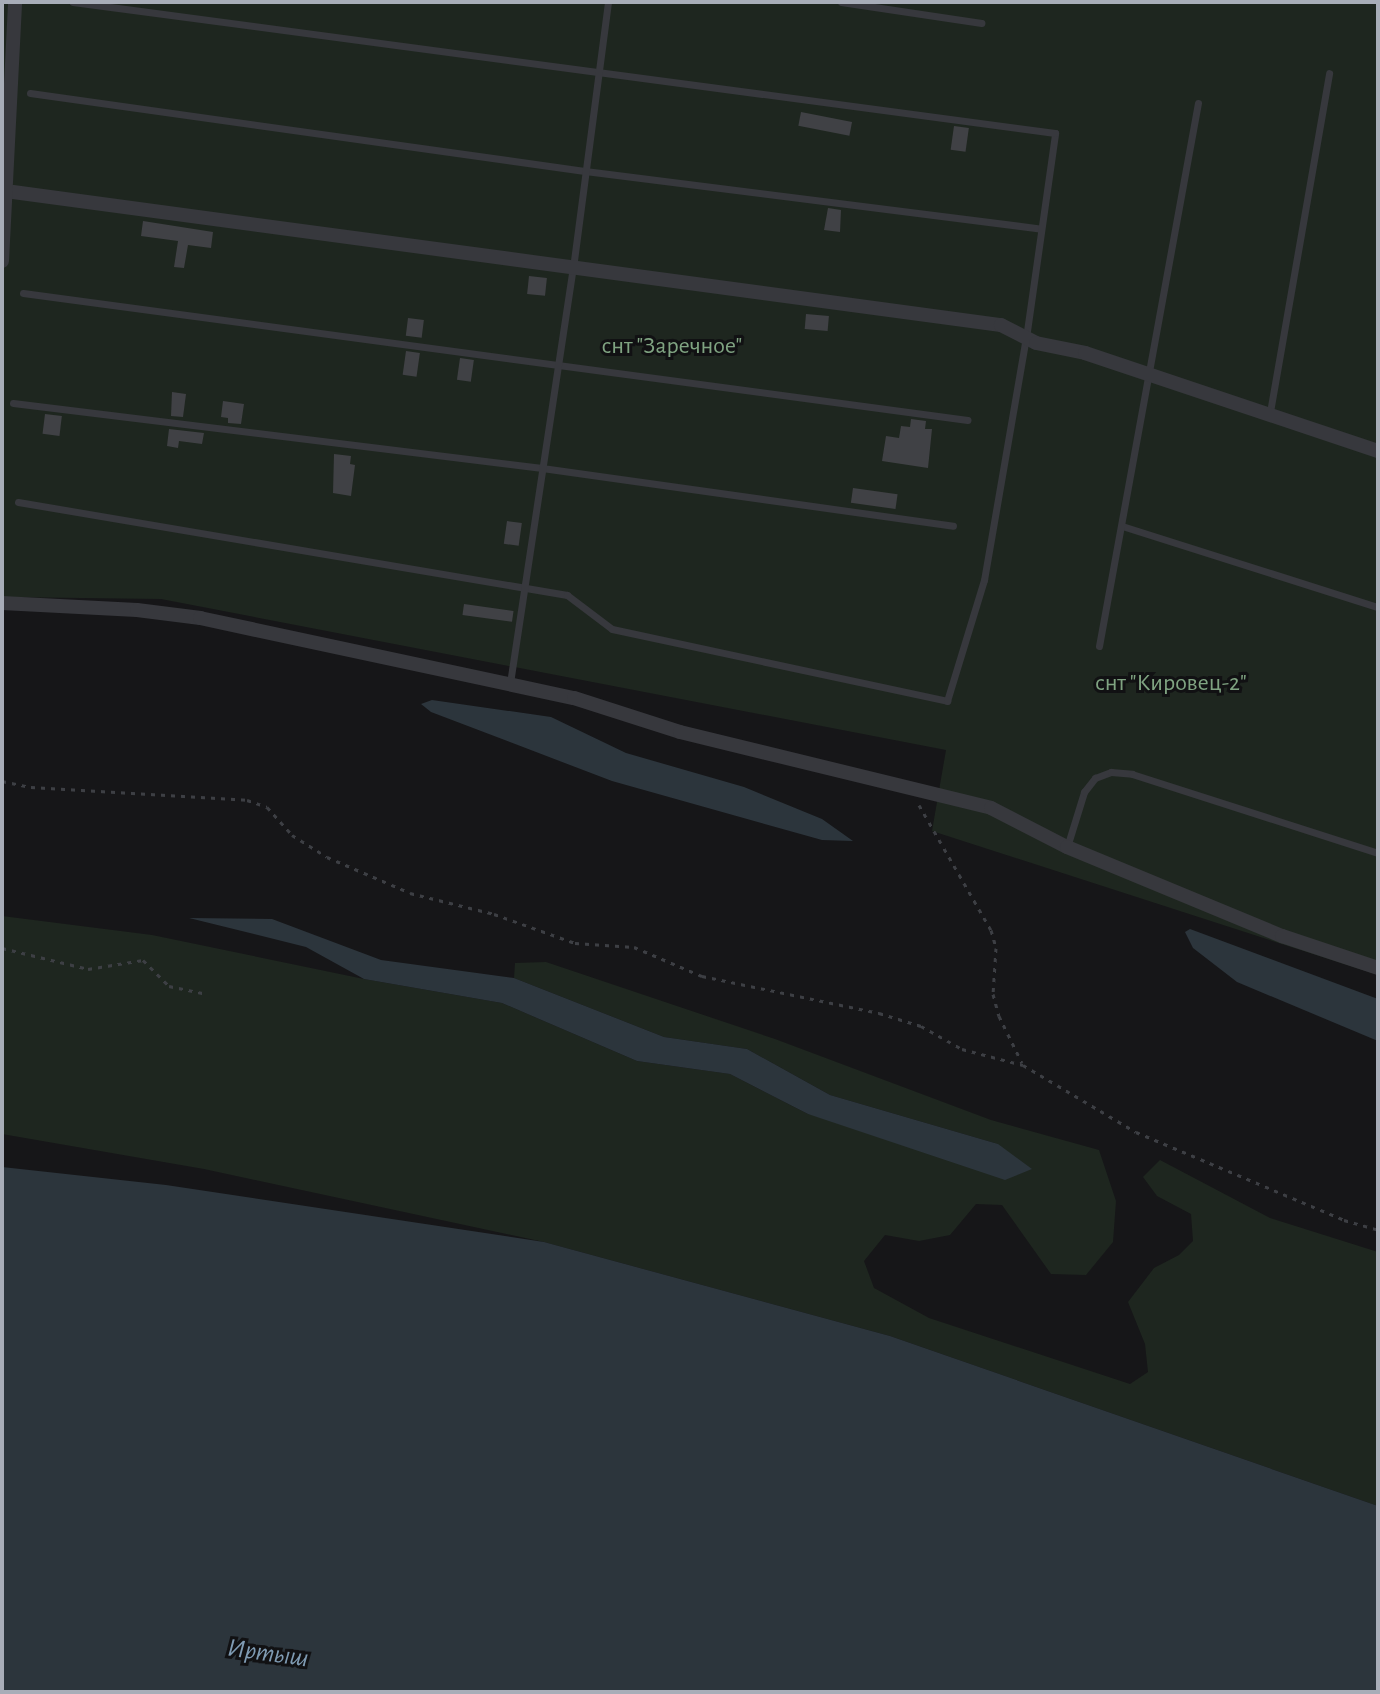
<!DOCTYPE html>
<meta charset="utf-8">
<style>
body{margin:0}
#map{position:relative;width:1380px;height:1694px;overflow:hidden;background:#161618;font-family:"Alegreya Sans",sans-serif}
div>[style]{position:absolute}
.green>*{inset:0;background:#1e261f}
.water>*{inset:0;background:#2c353c}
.building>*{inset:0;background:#404145;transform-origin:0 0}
.path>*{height:3px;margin-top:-1.5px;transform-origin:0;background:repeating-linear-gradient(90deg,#3d3f44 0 4px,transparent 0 10px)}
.lane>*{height:7px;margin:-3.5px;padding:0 3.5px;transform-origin:3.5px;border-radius:3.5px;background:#37383d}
.street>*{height:14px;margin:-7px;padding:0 7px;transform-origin:7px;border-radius:7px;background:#37383d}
span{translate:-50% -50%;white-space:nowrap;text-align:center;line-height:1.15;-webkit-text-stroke:6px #111113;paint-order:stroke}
.park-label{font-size:24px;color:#7fa381}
.water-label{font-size:26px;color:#7f9bb3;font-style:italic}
.frame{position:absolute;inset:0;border:4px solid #a8adb8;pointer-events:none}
</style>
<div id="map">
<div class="green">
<i style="clip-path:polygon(2px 2px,1378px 2px,1378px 975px,932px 831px,946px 750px,161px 599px,2px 597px)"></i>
<i style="clip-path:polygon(2px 916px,152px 935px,364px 979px,502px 1003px,637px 1061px,730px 1074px,808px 1114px,998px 1144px,830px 1095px,747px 1049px,664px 1037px,514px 978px,515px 963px,546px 962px,775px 1039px,991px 1120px,1099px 1150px,1116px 1201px,1113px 1242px,1086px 1275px,1051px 1274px,1002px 1205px,976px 1204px,950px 1235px,919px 1241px,885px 1235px,864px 1261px,874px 1288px,929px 1318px,1130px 1384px,1148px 1372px,1145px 1344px,1128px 1302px,1154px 1268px,1179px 1255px,1193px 1241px,1191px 1214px,1157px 1196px,1143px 1177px,1160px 1160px,1270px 1218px,1378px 1252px,1378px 1506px,890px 1336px,544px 1242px,204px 1169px,2px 1134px)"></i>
</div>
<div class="water">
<i style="clip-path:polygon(432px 700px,551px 717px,626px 753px,744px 787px,822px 819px,853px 841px,822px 840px,612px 781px,431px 712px,421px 704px)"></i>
<i style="clip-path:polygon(189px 918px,272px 919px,381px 960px,514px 978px,664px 1037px,747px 1049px,830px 1095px,998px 1144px,1032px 1169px,1005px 1180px,808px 1114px,730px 1074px,637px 1061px,502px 1003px,364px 979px,306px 947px)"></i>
<i style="clip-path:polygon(1190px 929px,1378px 999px,1378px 1041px,1237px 982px,1193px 948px,1185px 932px)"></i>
<i style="clip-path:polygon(2px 1167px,166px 1185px,544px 1242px,890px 1336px,1378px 1506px,1378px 1692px,2px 1692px)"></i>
</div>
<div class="building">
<i style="left:801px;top:112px;width:52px;height:14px;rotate:11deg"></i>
<i style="left:954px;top:126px;width:15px;height:24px;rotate:8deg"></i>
<i style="clip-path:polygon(828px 208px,841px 210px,840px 232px,824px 230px)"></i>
<i style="clip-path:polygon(143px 221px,213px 232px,211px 248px,188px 245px,184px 268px,174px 267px,178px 241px,141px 236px)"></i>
<i style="left:529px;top:276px;width:18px;height:18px;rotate:6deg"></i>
<i style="left:806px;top:314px;width:23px;height:15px;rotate:5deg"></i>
<i style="left:408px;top:318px;width:16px;height:18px;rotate:7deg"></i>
<i style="left:406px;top:351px;width:14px;height:24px;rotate:8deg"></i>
<i style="left:460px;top:358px;width:14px;height:22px;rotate:8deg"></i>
<i style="clip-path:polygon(172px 392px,186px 394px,183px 417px,171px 416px)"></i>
<i style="clip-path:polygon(223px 401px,244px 404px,241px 424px,228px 423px,228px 418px,221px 417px)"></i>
<i style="left:45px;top:414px;width:17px;height:20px;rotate:7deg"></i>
<i style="clip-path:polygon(911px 419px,926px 421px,925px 429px,932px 429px,928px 468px,882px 461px,886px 436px,899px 438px,901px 426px,910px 427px)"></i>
<i style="clip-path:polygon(169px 429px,204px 433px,202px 444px,179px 441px,178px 448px,167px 446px)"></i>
<i style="clip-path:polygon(334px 454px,351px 456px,350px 464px,355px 465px,351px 496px,333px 493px)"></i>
<i style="left:853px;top:488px;width:45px;height:15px;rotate:8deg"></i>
<i style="left:507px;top:521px;width:15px;height:23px;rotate:8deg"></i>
<i style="left:464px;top:604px;width:50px;height:11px;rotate:8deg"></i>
</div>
<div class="path">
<i style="left:2px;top:781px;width:30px;rotate:12deg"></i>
<i style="left:31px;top:787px;width:216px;rotate:3.4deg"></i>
<i style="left:247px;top:800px;width:21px;rotate:19deg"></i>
<i style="left:267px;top:807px;width:38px;rotate:48deg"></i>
<i style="left:292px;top:835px;width:41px;rotate:32.2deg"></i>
<i style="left:327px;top:857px;width:90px;rotate:23.4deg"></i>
<i style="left:410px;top:893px;width:87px;rotate:14deg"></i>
<i style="left:494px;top:914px;width:86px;rotate:19.7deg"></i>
<i style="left:575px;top:943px;width:59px;rotate:3.9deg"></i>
<i style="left:634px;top:947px;width:74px;rotate:23.1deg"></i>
<i style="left:702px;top:976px;width:181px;rotate:11.8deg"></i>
<i style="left:879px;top:1013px;width:44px;rotate:17.2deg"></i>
<i style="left:921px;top:1026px;width:47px;rotate:29.3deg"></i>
<i style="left:962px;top:1049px;width:63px;rotate:14.7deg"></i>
<i style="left:1023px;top:1065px;width:131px;rotate:30.7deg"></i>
<i style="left:1136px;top:1132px;width:226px;rotate:22.9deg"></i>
<i style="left:1344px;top:1220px;width:35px;rotate:16deg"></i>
<i style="left:919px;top:805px;width:144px;rotate:60.1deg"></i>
<i style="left:991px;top:930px;width:19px;rotate:74deg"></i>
<i style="left:996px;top:948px;width:46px;rotate:93.7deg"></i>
<i style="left:993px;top:994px;width:23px;rotate:75deg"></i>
<i style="left:999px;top:1016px;width:52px;rotate:63.9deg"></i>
<i style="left:2px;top:948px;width:89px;rotate:13.7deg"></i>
<i style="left:88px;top:969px;width:56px;rotate:-9.3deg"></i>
<i style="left:143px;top:960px;width:37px;rotate:45deg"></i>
<i style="left:169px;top:986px;width:34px;rotate:12deg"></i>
</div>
<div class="lane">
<i style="left:841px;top:2px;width:142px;rotate:8.5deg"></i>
<i style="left:30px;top:93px;width:560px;rotate:8deg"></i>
<i style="left:585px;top:171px;width:458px;rotate:7.2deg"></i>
<i style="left:23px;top:293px;width:953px;rotate:7.66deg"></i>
<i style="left:13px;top:403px;width:533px;rotate:7.01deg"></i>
<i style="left:542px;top:468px;width:415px;rotate:8deg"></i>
<i style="left:1270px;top:412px;width:344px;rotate:-80.1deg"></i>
<i style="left:18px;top:502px;width:557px;rotate:9.61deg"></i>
<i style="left:567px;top:595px;width:56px;rotate:37.1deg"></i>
<i style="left:612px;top:629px;width:343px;rotate:12.1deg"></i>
<i style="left:947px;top:701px;width:127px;rotate:-73deg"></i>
<i style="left:984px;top:580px;width:246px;rotate:-80.2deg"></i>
<i style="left:1026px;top:338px;width:207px;rotate:-81.9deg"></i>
<i style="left:1055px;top:133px;width:991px;rotate:-172.4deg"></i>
<i style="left:1122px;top:526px;width:269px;rotate:17.6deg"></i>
<i style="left:1099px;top:646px;width:552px;rotate:-79.67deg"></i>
<i style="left:510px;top:683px;width:420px;rotate:-81.4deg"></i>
<i style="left:573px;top:268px;width:268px;rotate:-82.5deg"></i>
<i style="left:1067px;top:847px;width:58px;rotate:-72.8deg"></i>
<i style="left:1084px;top:792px;width:18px;rotate:-52deg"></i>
<i style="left:1095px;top:778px;width:17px;rotate:-21deg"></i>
<i style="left:1111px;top:772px;width:21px;rotate:5deg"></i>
<i style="left:1132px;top:774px;width:258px;rotate:17.8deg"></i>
</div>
<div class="street">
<i style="left:13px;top:192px;width:997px;rotate:7.67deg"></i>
<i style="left:1001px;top:325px;width:39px;rotate:27deg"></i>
<i style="left:1036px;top:343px;width:50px;rotate:11.5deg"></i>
<i style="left:1085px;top:353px;width:309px;rotate:18.5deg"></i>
<i style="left:2px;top:261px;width:259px;rotate:-87.1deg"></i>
<i style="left:2px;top:603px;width:135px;rotate:3deg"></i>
<i style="left:137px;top:610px;width:64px;rotate:7.2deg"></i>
<i style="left:200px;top:618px;width:382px;rotate:12.1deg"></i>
<i style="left:574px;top:698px;width:111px;rotate:17.8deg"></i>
<i style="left:680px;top:732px;width:320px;rotate:13.7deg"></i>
<i style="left:991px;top:808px;width:85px;rotate:27.2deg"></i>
<i style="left:1067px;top:847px;width:233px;rotate:22.5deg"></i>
<i style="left:1282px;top:936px;width:101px;rotate:18.4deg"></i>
</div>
<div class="park-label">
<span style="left:672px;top:347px">снт "Заречное"</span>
<span style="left:1171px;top:684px">снт "Кировец-2"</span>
</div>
<div class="water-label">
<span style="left:268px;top:1654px;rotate:8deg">Иртыш</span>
</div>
<div class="frame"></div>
</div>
